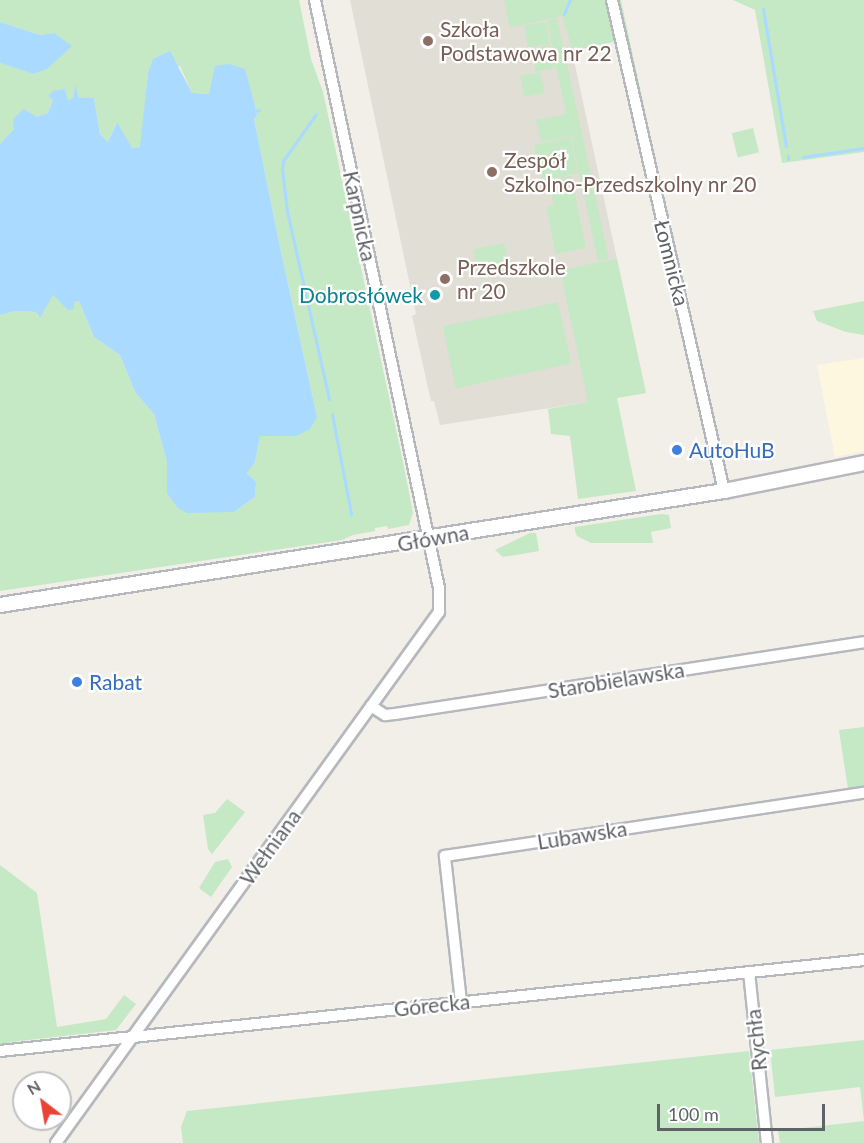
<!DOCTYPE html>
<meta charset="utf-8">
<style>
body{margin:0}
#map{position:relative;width:864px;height:1143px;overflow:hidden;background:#f1efe8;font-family:Lato,sans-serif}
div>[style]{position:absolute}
.commercial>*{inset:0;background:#fef7e0}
.education>*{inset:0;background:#e1ded6}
.green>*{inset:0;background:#c5e8c5;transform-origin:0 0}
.water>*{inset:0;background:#aadaff}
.stream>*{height:3px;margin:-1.5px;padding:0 1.5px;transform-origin:1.5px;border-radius:1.5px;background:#aadaff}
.roads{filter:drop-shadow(2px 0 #b5b8bc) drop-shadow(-2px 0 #b5b8bc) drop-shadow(0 2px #b5b8bc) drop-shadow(0 -2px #b5b8bc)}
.minor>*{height:10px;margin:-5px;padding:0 5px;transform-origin:5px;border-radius:5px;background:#fff}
.tertiary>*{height:14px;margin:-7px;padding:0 7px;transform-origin:7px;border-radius:7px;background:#fff}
.dots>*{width:16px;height:16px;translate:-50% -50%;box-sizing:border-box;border:3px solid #fff;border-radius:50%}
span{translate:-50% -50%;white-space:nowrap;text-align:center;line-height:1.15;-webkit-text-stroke:4.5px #fff;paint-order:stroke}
.education-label{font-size:21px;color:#785e54}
.left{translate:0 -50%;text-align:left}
.street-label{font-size:21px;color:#5f6368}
.culture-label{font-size:21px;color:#0d838f}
.right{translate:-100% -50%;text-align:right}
.shop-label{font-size:21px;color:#366cbe}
.north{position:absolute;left:12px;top:1071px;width:60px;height:60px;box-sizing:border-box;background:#fff;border:2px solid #bfc1c3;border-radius:50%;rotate:329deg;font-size:16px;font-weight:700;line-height:24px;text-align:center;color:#5f6368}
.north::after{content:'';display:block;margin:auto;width:21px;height:27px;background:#ea4335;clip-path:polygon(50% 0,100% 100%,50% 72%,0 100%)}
.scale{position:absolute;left:657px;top:1104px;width:168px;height:27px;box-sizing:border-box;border:3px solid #5f6368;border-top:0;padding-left:8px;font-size:18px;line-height:21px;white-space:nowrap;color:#5f6368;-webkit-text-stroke:4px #fff;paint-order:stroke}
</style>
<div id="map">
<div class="commercial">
<i style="clip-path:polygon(864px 358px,864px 451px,835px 457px,817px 365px)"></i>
</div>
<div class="education">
<i style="clip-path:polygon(350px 0,558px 0,572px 51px,646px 393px,440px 425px,434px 401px,431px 401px,412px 316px,416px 314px)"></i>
</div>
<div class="green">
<i style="clip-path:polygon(0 0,299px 0,311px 59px,323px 92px,402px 457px,413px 513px,409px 525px,388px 529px,387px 526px,375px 528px,375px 531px,353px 535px,342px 540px,0 591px,0 315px,16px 311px,37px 312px,38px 317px,53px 295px,79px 301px,94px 337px,120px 355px,135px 392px,154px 414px,167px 462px,169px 486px,234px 512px,255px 497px,256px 482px,247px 473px,255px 462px,260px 436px,296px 435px,317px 417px,281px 252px,254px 119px,257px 116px,255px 106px,244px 69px,209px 94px,192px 93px,180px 66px,148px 73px,141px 147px,132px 148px,116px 123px,108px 142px,100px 134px,94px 98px,79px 98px,75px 87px,73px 98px,68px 100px,65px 89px,48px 96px,53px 100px,48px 113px,14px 129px,0 144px,0 63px,33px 74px,54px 33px,40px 35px,0 22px)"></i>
<i style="clip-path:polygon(504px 0,621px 0,690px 320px,622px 40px,572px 51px,562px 16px,510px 28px)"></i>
<i style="clip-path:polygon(733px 0,864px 0,864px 152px,782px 163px,755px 10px)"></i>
<i style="clip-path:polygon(557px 18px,609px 259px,598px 261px,571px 136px,541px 142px,536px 120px,566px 114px,547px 21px)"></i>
<i style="left:546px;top:22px;width:22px;height:22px;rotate:80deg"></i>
<i style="left:550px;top:45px;width:23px;height:20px;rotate:77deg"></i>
<i style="clip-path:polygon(540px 72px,544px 88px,543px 93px,524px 97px,520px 76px)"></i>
<i style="left:753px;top:128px;width:25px;height:22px;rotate:76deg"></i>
<i style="left:570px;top:137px;width:37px;height:37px;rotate:77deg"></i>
<i style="clip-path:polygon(571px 176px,586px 248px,556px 254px,546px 207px,554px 205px,549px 181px)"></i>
<i style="left:504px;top:243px;width:30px;height:31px;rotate:78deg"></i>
<i style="clip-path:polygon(617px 259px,646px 393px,617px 398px,636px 491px,578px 499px,570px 436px,551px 434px,548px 409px,588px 402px,560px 270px)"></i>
<i style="clip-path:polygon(864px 301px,864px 335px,846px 332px,817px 321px,813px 311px)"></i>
<i style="left:558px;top:302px;width:63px;height:118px;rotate:78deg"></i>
<i style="clip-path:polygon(661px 514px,669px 515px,671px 528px,651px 532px,653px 543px,591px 543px,577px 536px,575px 531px,575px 527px)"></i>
<i style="clip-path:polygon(530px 533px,536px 533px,539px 551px,503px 557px,495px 550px)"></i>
<i style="clip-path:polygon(864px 727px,864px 787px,848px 789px,839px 730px)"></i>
<i style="clip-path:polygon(227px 799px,245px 812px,212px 854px,208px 849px,203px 815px,215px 813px)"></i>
<i style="clip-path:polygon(228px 859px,232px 867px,211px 897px,199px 888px,215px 862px)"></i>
<i style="clip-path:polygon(0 865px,37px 893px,57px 1027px,106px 1019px,124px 995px,136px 1004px,116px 1030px,11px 1042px,9px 1045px,0 1046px)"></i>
<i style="clip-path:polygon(864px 1040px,864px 1143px,780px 1143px,778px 1131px,864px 1121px,860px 1087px,775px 1097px,770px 1050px)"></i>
<i style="clip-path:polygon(749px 1051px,759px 1143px,183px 1143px,181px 1127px,187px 1111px)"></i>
</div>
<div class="water">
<i style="clip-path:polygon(0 22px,40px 35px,54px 33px,72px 46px,47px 69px,33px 74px,0 63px)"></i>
<i style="clip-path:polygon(170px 51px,192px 93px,209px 94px,215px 66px,229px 64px,245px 69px,255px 106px,257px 116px,254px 119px,281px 252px,317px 417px,310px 429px,296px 436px,260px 436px,255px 462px,247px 473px,256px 482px,255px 497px,234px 512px,187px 513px,178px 508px,167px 493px,167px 462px,154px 414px,135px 392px,120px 355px,94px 337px,79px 301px,74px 302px,74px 309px,68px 310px,53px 295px,40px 318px,36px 312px,16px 311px,0 315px,0 144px,14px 129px,13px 119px,24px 109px,37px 117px,48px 113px,53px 100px,48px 96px,53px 91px,65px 89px,68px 100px,73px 98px,75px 85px,79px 98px,94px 98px,100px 134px,108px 142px,117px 122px,132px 148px,140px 147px,148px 73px,153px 59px)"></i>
</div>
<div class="stream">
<i style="left:763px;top:9px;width:139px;rotate:80.5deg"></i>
<i style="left:564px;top:14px;width:15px;rotate:-67deg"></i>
<i style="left:256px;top:111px;width:3px;rotate:-18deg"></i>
<i style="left:316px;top:114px;width:57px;rotate:125.1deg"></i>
<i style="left:283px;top:161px;width:8px;rotate:97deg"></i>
<i style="left:282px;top:169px;width:42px;rotate:83.2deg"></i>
<i style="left:287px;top:211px;width:193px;rotate:77.4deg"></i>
<i style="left:788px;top:156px;width:3px;rotate:90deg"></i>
<i style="left:803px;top:157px;width:62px;rotate:-8.4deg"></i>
<i style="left:332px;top:414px;width:102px;rotate:79.2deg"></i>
</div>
<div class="roads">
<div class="minor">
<i style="left:612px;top:0;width:504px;rotate:77.15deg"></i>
<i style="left:371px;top:706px;width:17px;rotate:33deg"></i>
<i style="left:385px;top:715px;width:10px;rotate:-6deg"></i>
<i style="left:395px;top:714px;width:474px;rotate:-8.7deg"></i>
<i style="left:749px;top:972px;width:172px;rotate:84deg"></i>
<i style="left:461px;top:1002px;width:147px;rotate:-96.3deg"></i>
<i style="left:445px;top:856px;width:424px;rotate:-8.6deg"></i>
<i style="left:0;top:1051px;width:869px;rotate:-6.01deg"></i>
<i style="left:56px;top:1143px;width:655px;rotate:-54.2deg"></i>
<i style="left:439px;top:612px;width:24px;rotate:-90deg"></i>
<i style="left:439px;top:588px;width:601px;rotate:-101.91deg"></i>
</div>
<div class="tertiary">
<i style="left:0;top:605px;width:733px;rotate:-8.95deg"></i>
<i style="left:724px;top:491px;width:143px;rotate:-11.3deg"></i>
</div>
</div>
<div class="dots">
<i style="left:428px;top:41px;background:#8d6e63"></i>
<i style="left:492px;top:172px;background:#8d6e63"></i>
<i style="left:445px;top:279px;background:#8d6e63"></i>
<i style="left:435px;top:295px;background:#0f9aa8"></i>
<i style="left:677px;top:450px;background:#3f7fe0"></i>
<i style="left:77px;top:682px;background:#3f7fe0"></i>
</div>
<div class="education-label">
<span class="left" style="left:440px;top:41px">Szkoła<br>Podstawowa nr 22</span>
<span class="left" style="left:504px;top:172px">Zespół<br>Szkolno-Przedszkolny nr 20</span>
<span class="left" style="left:457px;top:279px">Przedszkole<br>nr 20</span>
</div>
<div class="street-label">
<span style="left:360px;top:216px;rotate:78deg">Karpnicka</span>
<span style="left:672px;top:263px;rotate:76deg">Łomnicka</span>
<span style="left:433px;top:538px;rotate:-10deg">Główna</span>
<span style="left:616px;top:680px;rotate:-9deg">Starobielawska</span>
<span style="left:582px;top:835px;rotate:-9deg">Lubawska</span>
<span style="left:270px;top:847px;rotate:-54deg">Wełniana</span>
<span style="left:432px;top:1005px;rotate:-6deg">Górecka</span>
<span style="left:756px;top:1040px;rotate:-96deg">Rychła</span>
</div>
<div class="culture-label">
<span class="right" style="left:423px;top:295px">Dobrosłówek</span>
</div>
<div class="shop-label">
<span class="left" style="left:689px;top:450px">AutoHuB</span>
<span class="left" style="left:89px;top:682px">Rabat</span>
</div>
<div class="north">N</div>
<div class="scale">100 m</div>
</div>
